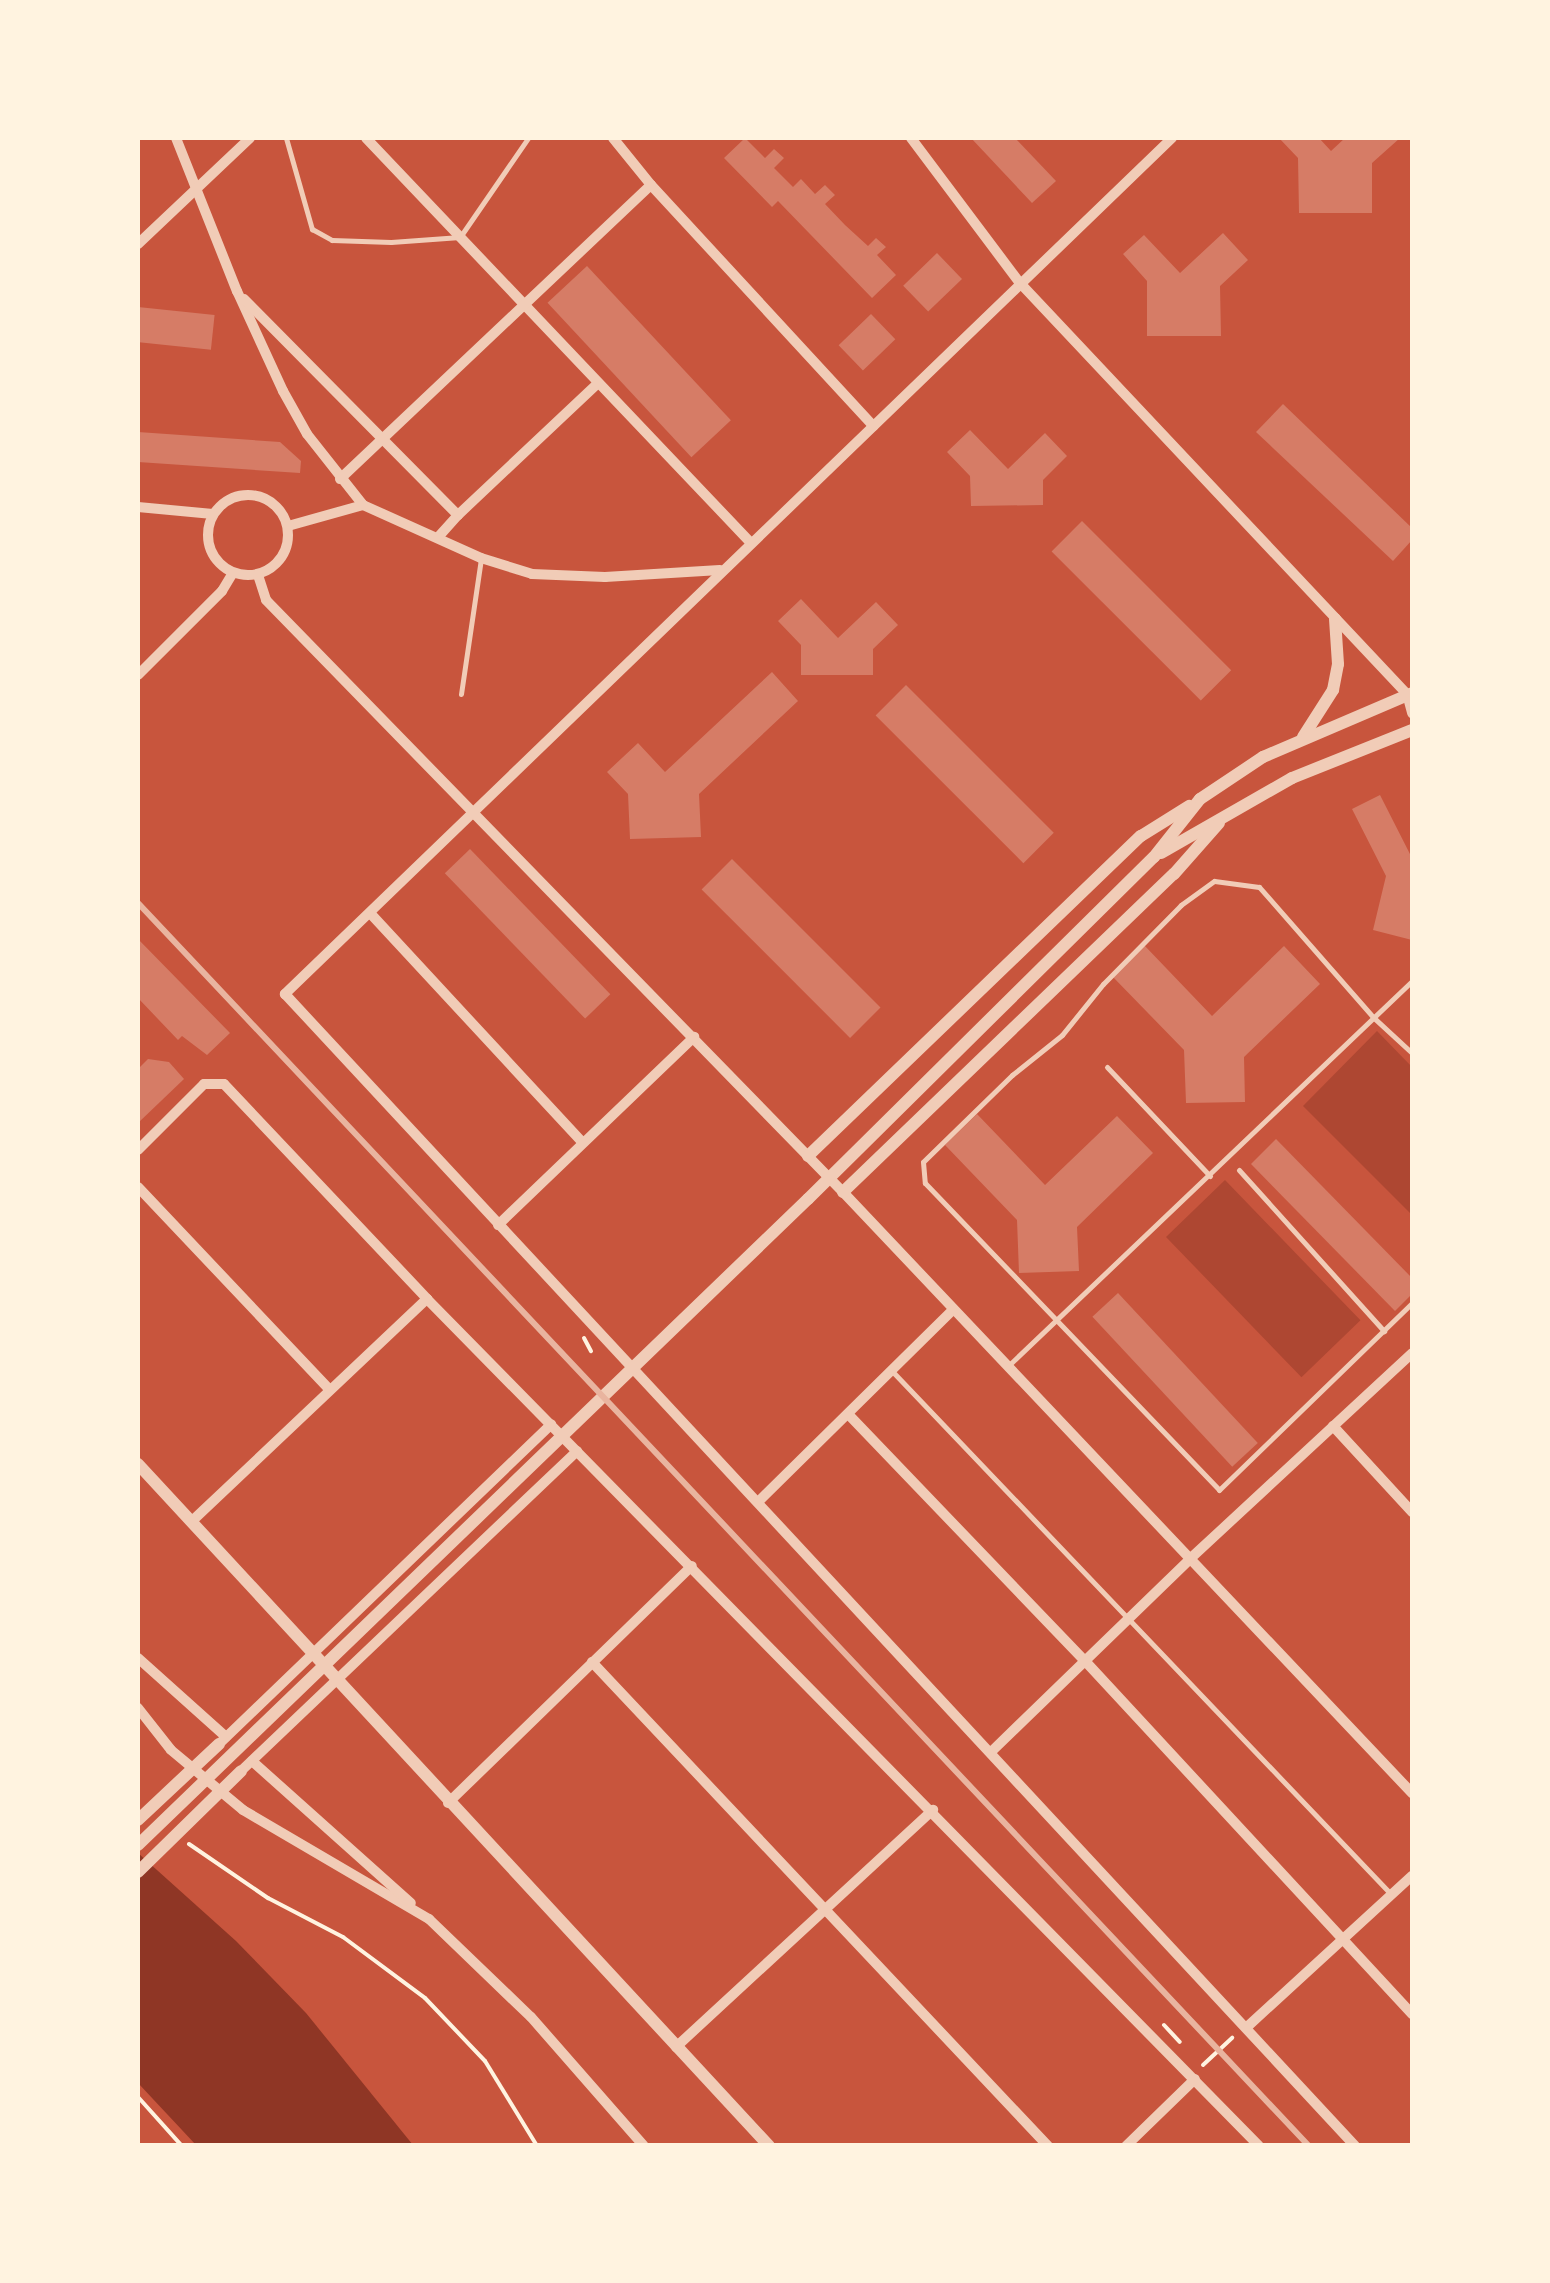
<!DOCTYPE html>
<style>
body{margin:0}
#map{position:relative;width:1550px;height:2283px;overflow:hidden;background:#c8553d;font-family:Montserrat,sans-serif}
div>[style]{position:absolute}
.green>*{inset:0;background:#ae4732;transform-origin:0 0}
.water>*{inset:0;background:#8f3625}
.building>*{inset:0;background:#d67c66;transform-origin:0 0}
.path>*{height:4px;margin:-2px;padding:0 2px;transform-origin:2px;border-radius:2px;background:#fff3e0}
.service>*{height:5px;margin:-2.5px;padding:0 2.5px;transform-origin:2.5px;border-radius:2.5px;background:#f1ccb7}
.minor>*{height:10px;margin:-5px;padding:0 5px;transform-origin:5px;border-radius:5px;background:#f1ccb7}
.minor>.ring{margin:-5px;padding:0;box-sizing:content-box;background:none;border:10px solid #f1ccb7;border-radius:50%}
.tertiary>*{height:12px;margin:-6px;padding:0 6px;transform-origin:6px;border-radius:6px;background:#f1ccb7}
.rail>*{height:6px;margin:-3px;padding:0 3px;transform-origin:3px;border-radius:3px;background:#e9b49f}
span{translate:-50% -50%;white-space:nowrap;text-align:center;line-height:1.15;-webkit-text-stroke:10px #fff3e0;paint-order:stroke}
.frame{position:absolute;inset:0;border:140px solid #fff3e0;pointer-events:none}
</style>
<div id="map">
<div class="green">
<i style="clip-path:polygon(1377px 1031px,1412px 1067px,1412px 1215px,1303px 1106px)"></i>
<i style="left:1225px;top:1180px;width:195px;height:82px;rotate:46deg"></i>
</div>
<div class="water">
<i style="clip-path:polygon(138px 1853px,236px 1941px,306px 2013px,413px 2145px,196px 2145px,138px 2083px)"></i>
</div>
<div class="building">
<i style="clip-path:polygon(745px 138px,765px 158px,774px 149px,784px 158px,774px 168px,793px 187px,801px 179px,815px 194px,825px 185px,835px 195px,825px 204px,845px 225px,868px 246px,876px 238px,886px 247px,877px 255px,896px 275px,872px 298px,778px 201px,772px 207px,724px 158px)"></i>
<i style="clip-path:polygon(971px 138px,1015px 138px,1056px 181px,1032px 203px)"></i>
<i style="clip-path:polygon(1279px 138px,1319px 138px,1331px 151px,1345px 138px,1400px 138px,1372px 163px,1372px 213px,1299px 213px,1298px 158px)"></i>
<i style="clip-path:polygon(1223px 233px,1248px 260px,1220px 286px,1221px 336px,1147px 336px,1147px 281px,1123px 254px,1144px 235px,1180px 273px)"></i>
<i style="left:937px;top:253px;width:36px;height:47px;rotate:46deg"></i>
<i style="left:587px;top:266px;width:211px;height:54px;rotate:47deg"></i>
<i style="left:138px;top:307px;width:77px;height:35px;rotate:6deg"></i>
<i style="left:871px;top:314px;width:35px;height:45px;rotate:46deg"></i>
<i style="clip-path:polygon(1283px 404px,1412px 528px,1412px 540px,1393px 561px,1256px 432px)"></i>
<i style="clip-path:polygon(970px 430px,1008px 469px,1045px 433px,1067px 456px,1043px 480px,1043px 505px,971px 506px,970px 476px,947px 452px)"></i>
<i style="clip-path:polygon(138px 432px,280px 442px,301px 461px,300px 473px,138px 462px)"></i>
<i style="left:1082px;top:521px;width:211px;height:43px;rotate:45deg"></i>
<i style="clip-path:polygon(801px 599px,838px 638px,876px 602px,898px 625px,873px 649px,873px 675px,801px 675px,801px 645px,778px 621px)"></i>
<i style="clip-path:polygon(772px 672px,798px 701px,699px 794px,701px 837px,630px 839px,628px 794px,607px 772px,638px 743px,665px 772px)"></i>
<i style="left:906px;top:685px;width:209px;height:43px;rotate:45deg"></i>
<i style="clip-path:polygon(1380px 795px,1412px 858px,1412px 940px,1373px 930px,1386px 876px,1352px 809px)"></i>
<i style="left:470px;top:849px;width:202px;height:35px;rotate:46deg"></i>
<i style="left:732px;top:859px;width:210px;height:43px;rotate:45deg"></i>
<i style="clip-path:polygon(138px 939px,230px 1033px,207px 1055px,182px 1036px,178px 1040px,138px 998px)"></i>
<i style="clip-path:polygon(1144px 945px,1212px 1016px,1284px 946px,1320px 984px,1244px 1057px,1245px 1102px,1186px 1103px,1184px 1050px,1112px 976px)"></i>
<i style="clip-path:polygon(148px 1059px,169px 1062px,184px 1079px,138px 1123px,138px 1069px)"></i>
<i style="clip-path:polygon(977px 1114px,1045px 1185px,1117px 1116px,1153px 1153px,1077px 1227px,1079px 1271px,1019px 1273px,1017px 1220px,945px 1145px)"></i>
<i style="clip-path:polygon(1276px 1139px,1412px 1278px,1412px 1294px,1395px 1311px,1251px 1164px)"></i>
<i style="left:1118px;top:1293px;width:205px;height:35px;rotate:47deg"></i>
</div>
<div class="path">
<i style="left:584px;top:1338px;width:15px;rotate:62deg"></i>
<i style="left:189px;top:1844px;width:96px;rotate:34.4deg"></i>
<i style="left:268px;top:1898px;width:85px;rotate:27.5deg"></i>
<i style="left:343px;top:1937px;width:102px;rotate:36.6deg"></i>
<i style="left:425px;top:1998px;width:87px;rotate:46.4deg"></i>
<i style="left:485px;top:2061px;width:100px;rotate:58.5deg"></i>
<i style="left:1164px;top:2025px;width:23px;rotate:47deg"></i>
<i style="left:1203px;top:2065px;width:40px;rotate:-43deg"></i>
<i style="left:138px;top:2097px;width:66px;rotate:48.1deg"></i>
</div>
<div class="service">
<i style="left:286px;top:138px;width:95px;rotate:74.1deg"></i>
<i style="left:312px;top:229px;width:23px;rotate:29deg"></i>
<i style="left:332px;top:240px;width:59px;rotate:1.9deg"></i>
<i style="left:391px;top:242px;width:69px;rotate:-4.1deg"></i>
<i style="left:460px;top:237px;width:120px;rotate:-55.5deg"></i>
<i style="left:461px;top:694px;width:136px;rotate:-81.6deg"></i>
<i style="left:1412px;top:1053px;width:53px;rotate:-137.3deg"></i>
<i style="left:1373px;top:1017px;width:173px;rotate:-131.2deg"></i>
<i style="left:1259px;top:887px;width:45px;rotate:-172.4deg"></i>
<i style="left:1214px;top:881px;width:41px;rotate:144deg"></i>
<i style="left:1181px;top:905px;width:111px;rotate:134.6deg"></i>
<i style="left:1103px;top:984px;width:65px;rotate:128.8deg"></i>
<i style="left:1062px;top:1035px;width:64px;rotate:141.3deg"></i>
<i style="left:1012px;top:1075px;width:124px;rotate:135.7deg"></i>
<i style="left:923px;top:1162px;width:21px;rotate:85deg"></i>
<i style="left:925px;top:1183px;width:425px;rotate:46.2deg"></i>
<i style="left:1219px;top:1490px;width:269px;rotate:-44.1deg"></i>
<i style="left:1107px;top:1067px;width:150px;rotate:46.6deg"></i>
<i style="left:1239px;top:1170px;width:217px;rotate:48deg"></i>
<i style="left:1009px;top:1365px;width:557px;rotate:-43.62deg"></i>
<i style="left:892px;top:1371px;width:721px;rotate:46.35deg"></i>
</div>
<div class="minor">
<i style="left:176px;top:138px;width:165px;rotate:68.3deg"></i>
<i style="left:237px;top:291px;width:110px;rotate:65.3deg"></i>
<i style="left:283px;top:391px;width:49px;rotate:60.8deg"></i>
<i style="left:307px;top:434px;width:90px;rotate:51.7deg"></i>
<i style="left:363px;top:505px;width:129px;rotate:24.2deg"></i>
<i style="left:481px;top:558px;width:53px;rotate:17.4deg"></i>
<i style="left:532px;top:574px;width:73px;rotate:2.4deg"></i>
<i style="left:605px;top:577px;width:115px;rotate:-3.5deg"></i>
<i style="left:366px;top:138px;width:557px;rotate:46.45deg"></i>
<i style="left:613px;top:138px;width:60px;rotate:51deg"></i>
<i style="left:651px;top:185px;width:328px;rotate:47.3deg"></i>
<i style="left:911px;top:138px;width:180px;rotate:53.1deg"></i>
<i style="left:1019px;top:282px;width:566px;rotate:46.72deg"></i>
<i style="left:1407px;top:694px;width:20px;rotate:75deg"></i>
<i style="left:1172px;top:138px;width:1233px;rotate:136.02deg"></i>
<i style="left:285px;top:994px;width:1572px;rotate:47.11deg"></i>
<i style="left:138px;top:244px;width:154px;rotate:-43.4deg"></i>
<i style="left:244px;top:299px;width:304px;rotate:45.3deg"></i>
<i style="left:458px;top:515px;width:30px;rotate:132deg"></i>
<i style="left:340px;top:479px;width:428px;rotate:-43.4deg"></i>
<i class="ring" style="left:208px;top:495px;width:70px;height:70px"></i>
<i style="left:138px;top:507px;width:75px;rotate:5.3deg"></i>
<i style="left:458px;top:515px;width:192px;rotate:-43.3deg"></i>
<i style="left:288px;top:526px;width:78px;rotate:-15.6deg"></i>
<i style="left:258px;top:575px;width:26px;rotate:72deg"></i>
<i style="left:266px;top:600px;width:827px;rotate:45.74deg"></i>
<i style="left:843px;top:1192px;width:828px;rotate:46.57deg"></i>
<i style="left:138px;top:675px;width:119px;rotate:-45deg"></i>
<i style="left:222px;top:591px;width:21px;rotate:-59deg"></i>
<i style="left:370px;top:913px;width:312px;rotate:47.2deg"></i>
<i style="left:138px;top:1150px;width:93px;rotate:-45deg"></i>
<i style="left:204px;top:1084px;width:20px"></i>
<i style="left:224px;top:1084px;width:296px;rotate:46.6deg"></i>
<i style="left:427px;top:1299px;width:1187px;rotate:45.51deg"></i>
<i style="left:138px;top:1187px;width:279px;rotate:46.6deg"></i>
<i style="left:498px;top:1225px;width:272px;rotate:-43.8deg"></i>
<i style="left:848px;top:1414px;width:344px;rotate:46.2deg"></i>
<i style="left:1086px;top:1662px;width:480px;rotate:47.2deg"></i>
<i style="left:1333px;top:1426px;width:117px;rotate:47.4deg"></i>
<i style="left:758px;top:1502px;width:272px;rotate:-44.6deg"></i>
<i style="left:191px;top:1522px;width:325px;rotate:-43.4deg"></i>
<i style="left:138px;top:1658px;width:118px;rotate:41.9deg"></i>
<i style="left:592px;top:1662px;width:665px;rotate:46.71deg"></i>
<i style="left:138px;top:1708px;width:53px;rotate:51.8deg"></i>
<i style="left:171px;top:1750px;width:94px;rotate:39.8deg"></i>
<i style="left:243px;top:1810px;width:216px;rotate:30.4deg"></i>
<i style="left:429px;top:1919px;width:141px;rotate:43.9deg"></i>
<i style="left:531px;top:2017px;width:171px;rotate:48.8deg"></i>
<i style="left:219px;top:1744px;width:461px;rotate:-43.9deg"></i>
<i style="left:991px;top:1752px;width:280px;rotate:-44.1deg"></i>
<i style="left:1192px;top:1557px;width:300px;rotate:-42.8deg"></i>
<i style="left:252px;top:1761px;width:213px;rotate:41.8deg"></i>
<i style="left:241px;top:1771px;width:464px;rotate:-43.6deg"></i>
<i style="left:448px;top:1803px;width:340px;rotate:-44.2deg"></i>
<i style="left:1247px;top:2027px;width:224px;rotate:-42.5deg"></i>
<i style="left:676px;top:2047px;width:350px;rotate:-42.7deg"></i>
<i style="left:1126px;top:2146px;width:96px;rotate:-44.2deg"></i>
</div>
<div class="tertiary">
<i style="left:1303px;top:737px;width:56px;rotate:-57.4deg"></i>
<i style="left:1333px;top:690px;width:26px;rotate:-79deg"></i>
<i style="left:1338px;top:664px;width:45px;rotate:-93.8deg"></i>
<i style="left:1161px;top:853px;width:151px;rotate:-29.8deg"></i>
<i style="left:1292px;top:778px;width:129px;rotate:-21.8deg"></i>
<i style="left:808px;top:1156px;width:462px;rotate:-43.9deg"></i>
<i style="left:1141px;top:836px;width:57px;rotate:-32deg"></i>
<i style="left:843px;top:1192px;width:459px;rotate:-43.9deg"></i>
<i style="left:1174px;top:874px;width:68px;rotate:-48.6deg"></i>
<i style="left:138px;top:1464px;width:929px;rotate:47.22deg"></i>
<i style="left:138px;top:1820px;width:111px;rotate:-43.2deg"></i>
<i style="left:138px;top:1845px;width:931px;rotate:-43.96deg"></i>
<i style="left:808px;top:1199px;width:486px;rotate:-44.7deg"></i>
<i style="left:1154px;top:857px;width:74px;rotate:-51.6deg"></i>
<i style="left:1200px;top:799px;width:76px;rotate:-33.7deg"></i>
<i style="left:1263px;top:757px;width:162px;rotate:-23.2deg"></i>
<i style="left:138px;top:1872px;width:144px;rotate:-44.4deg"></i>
</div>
<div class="rail">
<i style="left:138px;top:903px;width:1708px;rotate:46.71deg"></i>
</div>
<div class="frame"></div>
</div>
